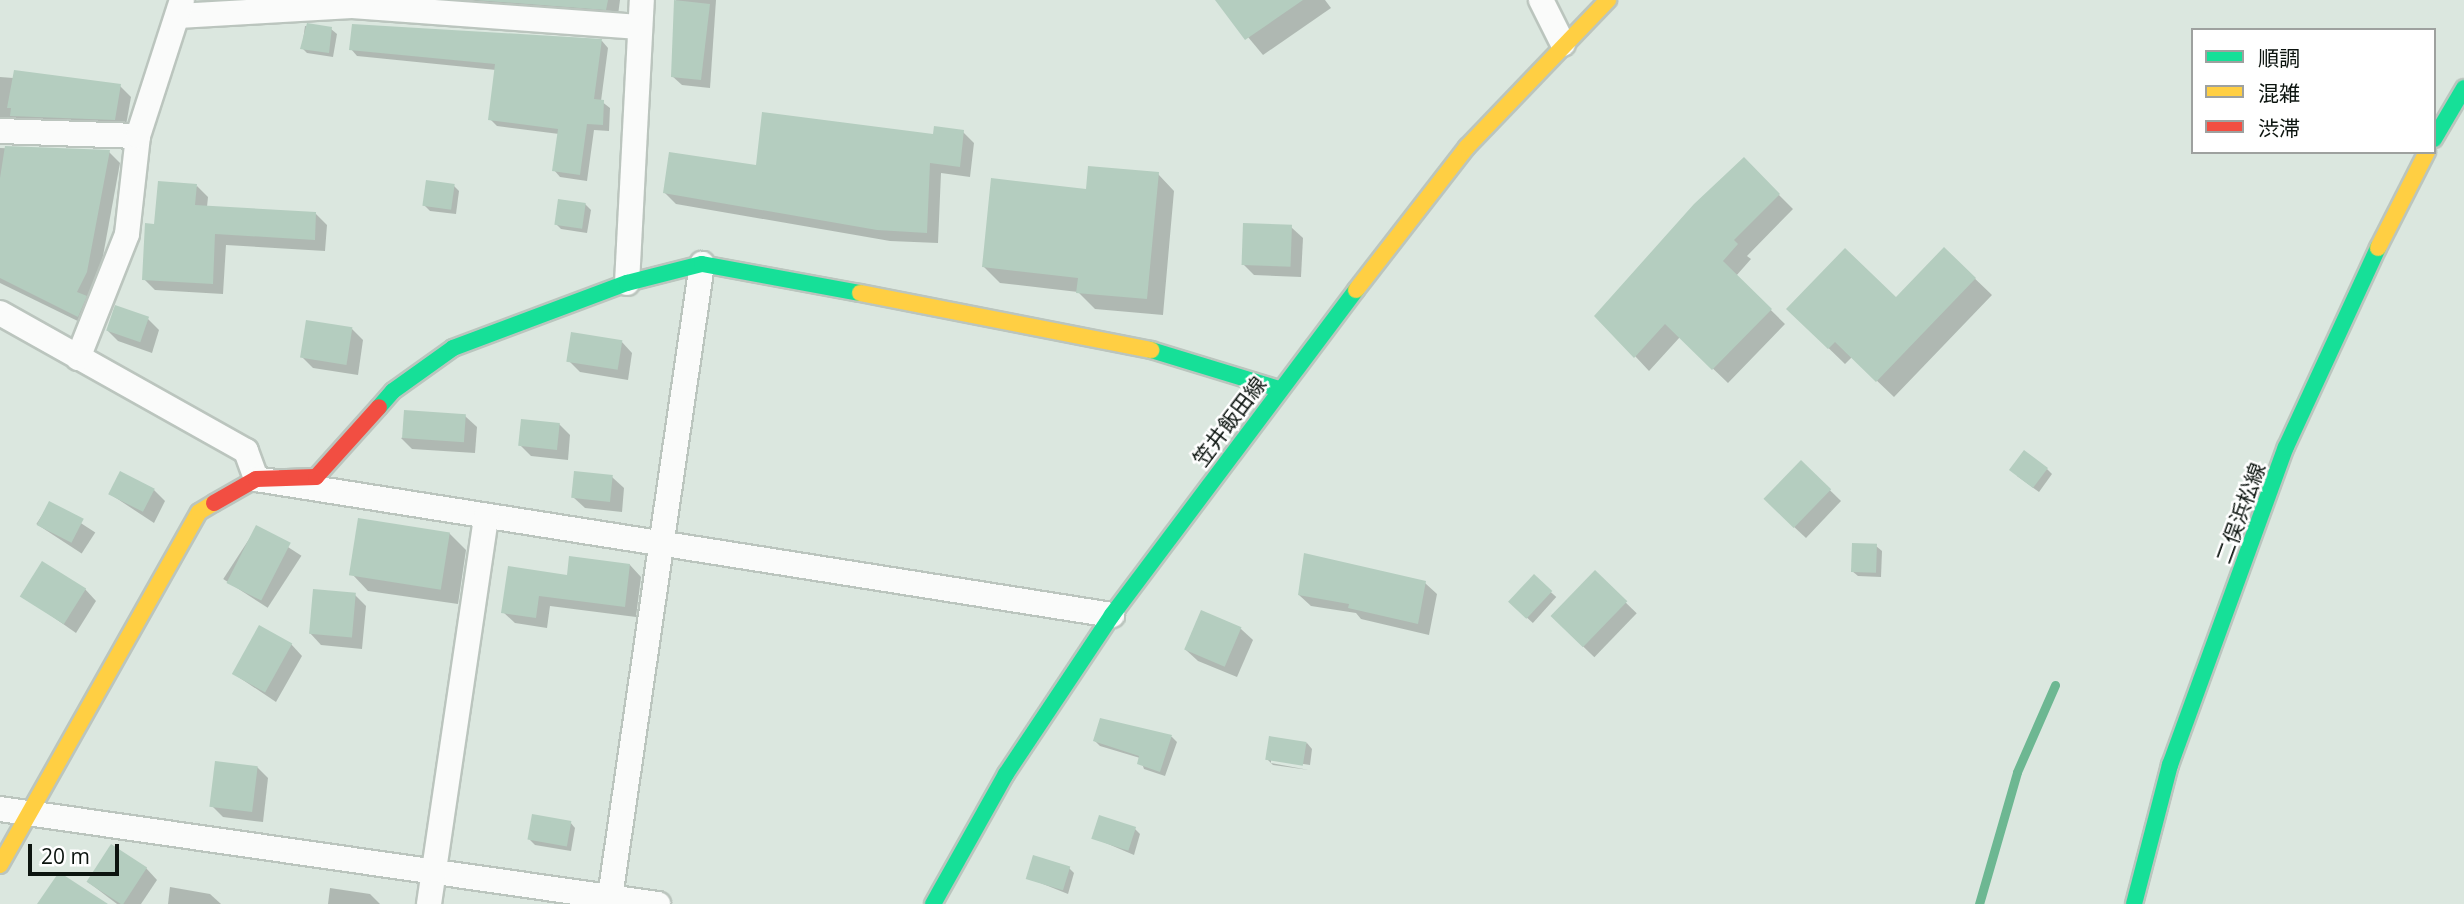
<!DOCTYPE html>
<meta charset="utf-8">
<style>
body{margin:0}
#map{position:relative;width:2464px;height:904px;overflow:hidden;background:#dbe7df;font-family:"Open Sans","Noto Sans JP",sans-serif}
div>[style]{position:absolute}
.shadow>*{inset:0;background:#0003;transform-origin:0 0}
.stream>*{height:9px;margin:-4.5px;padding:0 4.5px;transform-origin:4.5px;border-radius:4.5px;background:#6db792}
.building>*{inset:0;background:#b4cdbf;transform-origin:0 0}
.roads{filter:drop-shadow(2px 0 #bbc5be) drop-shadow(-2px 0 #bbc5be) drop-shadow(0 2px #bbc5be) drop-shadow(0 -2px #bbc5be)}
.street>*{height:24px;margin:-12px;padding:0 12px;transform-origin:12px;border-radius:12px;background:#fafbfa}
.fast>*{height:16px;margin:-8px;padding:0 8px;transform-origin:8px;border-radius:8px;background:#16e098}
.slow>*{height:16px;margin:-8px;padding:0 8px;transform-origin:8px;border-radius:8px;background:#ffcf43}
.jam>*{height:16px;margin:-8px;padding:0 8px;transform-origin:8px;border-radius:8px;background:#f24e42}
span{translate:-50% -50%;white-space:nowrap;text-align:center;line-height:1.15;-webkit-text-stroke:5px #fff;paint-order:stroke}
.street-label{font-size:21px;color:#0c140f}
.legend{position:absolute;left:2191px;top:28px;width:245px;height:126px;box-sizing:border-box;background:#fff;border:2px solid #9ea19f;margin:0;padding:9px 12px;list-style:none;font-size:21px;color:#0c140f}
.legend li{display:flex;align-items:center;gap:14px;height:35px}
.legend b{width:35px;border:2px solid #9ea19f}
.scale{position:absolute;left:28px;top:844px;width:91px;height:32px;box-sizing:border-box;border:4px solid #0c140f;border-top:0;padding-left:9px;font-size:21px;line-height:24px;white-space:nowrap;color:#0c140f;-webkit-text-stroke:5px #fff;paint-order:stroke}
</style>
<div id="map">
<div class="shadow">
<i style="clip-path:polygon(465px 0,620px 0,618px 15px)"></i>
<i style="clip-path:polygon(676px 0,716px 0,710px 88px,682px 85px,672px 76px)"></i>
<i style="clip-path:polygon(1217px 0,1325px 0,1331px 8px,1263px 55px)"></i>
<i style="clip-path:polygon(305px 26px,331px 29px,337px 34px,333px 57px,307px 53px,302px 48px)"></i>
<i style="clip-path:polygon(602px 41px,608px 48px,601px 101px,610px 108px,609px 131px,594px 130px,587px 181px,560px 177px,554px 170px,559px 134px,497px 126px,490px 119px,496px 70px,357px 56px,351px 49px)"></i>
<i style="clip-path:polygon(0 77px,120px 86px,131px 97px,125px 131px,0 135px)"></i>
<i style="clip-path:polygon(963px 132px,974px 143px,970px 177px,941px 173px,938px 243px,890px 241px,676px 204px,664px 192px,757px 167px)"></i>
<i style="clip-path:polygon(0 148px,109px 152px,120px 163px,90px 327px,0 283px)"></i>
<i style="clip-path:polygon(1744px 160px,1793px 209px,1747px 256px,1751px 259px,1736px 276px,1785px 324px,1728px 383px,1680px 337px,1649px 371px,1635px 356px)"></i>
<i style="clip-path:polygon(1158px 174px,1174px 191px,1163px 315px,1095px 309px,1078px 292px,1000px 283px,983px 266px,1087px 191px)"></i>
<i style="clip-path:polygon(197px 186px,208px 197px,207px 207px,316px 214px,327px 225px,325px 251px,226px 245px,223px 294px,155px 290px,144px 279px,155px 225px)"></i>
<i style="clip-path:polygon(454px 186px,459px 191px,456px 214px,430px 211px,425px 206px)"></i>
<i style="clip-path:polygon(585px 204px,591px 210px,587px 233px,561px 229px,556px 224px)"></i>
<i style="clip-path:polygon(1291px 227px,1303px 238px,1301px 277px,1254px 275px,1243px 264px)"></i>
<i style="clip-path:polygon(1944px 249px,1992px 295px,1894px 397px,1852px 357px,1845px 364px,1788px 309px,1896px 300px)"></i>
<i style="clip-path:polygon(148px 319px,159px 330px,152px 353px,118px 341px,107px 330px)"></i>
<i style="clip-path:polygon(352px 329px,363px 340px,358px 375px,313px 368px,302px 357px)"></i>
<i style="clip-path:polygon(621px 341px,632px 353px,628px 380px,580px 372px,569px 361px)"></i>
<i style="clip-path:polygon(465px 416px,477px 427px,475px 453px,412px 449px,401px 438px)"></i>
<i style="clip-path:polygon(559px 424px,570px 435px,568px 460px,531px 456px,520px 445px)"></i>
<i style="clip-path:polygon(1801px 462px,1841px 501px,1806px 538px,1777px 511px)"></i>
<i style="clip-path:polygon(2047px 469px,2052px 474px,2039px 492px,2017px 476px)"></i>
<i style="clip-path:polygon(612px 477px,624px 488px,622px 512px,585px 508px,573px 497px)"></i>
<i style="clip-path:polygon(154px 490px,165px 501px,154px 523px,110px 494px)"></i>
<i style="left:50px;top:503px;width:54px;height:25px;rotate:33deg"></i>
<i style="left:257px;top:527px;width:53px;height:62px;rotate:33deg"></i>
<i style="clip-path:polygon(449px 533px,466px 550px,458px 604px,368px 591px,352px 574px)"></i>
<i style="clip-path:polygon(1876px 546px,1882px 551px,1881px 577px,1858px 576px,1852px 571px)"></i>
<i style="clip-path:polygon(630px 565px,641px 577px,636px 617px,550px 606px,547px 628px,515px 623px,503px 612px,568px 577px)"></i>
<i style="left:1595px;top:573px;width:58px;height:61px;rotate:44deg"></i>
<i style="left:1534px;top:577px;width:30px;height:35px;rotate:42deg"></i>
<i style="clip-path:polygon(1425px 583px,1437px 594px,1429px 635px,1361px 619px,1356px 613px,1311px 606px,1299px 595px)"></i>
<i style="clip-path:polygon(85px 589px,96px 601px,76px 633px,23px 596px)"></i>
<i style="clip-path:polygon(355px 595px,366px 606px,362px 649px,321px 645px,310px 633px)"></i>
<i style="clip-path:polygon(1202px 613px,1241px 629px,1253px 640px,1237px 677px,1198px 661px,1186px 650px)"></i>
<i style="clip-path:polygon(291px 644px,302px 656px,276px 702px,234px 674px)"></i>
<i style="clip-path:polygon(1101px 720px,1172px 737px,1177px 742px,1165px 776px,1144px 769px,1140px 758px,1100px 746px,1095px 741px)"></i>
<i style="clip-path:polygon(1307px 743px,1312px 749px,1310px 765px,1271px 759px,1271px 763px,1309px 770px,1273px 765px,1268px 760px)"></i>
<i style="clip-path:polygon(257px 767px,268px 778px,263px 822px,223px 817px,212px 806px)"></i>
<i style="clip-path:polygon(570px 822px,575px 828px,571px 851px,535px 845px,530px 840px)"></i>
<i style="clip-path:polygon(1135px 829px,1140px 834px,1134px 855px,1094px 838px)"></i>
<i style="clip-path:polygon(146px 868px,157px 880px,141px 904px,117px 904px,88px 882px)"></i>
<i style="clip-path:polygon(1069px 868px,1074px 873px,1068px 894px,1028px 878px)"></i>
<i style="clip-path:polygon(170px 887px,210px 894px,221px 904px,168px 904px)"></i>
<i style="clip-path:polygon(330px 888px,370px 894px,380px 904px,328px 904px)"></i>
</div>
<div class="stream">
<i style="left:1979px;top:904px;width:137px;rotate:-73.9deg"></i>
<i style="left:2017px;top:772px;width:95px;rotate:-66.4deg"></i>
</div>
<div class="building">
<i style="clip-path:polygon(474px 0,608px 0,606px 10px)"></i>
<i style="clip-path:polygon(674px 0,710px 4px,701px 80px,671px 77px)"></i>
<i style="clip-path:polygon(1215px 0,1303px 0,1245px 40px)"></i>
<i style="clip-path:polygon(307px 23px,332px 27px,329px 53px,300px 49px)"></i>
<i style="clip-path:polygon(352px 24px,602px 39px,594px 99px,604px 100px,603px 125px,587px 124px,580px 175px,552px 171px,558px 129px,488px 120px,495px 64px,349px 50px)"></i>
<i style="clip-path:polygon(14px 70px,121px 84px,115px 120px,10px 116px,11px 108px,7px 108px)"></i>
<i style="clip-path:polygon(762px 112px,933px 134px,934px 126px,964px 130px,960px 167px,930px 163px,927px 233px,877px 230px,663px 193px,669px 152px,756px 165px)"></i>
<i style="clip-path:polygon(5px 146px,110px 150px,87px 272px,77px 292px,87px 296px,78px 317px,0 278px,0 178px)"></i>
<i style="clip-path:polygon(1744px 157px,1780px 194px,1734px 240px,1738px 244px,1723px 261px,1772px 309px,1712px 370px,1665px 324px,1634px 358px,1594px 316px,1694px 204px)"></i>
<i style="clip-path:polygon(1088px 166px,1159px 172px,1147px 299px,1076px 293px,1078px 278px,982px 267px,991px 178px,1086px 189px)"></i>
<i style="left:426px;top:180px;width:29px;height:26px;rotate:8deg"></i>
<i style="clip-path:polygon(158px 181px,197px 184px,195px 205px,316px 212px,315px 240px,215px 234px,213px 284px,142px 280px,145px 223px,154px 224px)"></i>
<i style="left:558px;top:199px;width:28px;height:26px;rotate:8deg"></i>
<i style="left:1243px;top:223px;width:49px;height:42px;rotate:2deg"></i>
<i style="clip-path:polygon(1944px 247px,1976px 278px,1876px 382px,1835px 342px,1828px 349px,1786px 309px,1845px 248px,1896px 297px)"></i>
<i style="left:115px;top:305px;width:36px;height:27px;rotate:19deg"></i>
<i style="left:306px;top:320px;width:47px;height:38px;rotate:9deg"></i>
<i style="left:571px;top:332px;width:52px;height:30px;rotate:9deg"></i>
<i style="left:404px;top:410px;width:62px;height:28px;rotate:4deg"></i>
<i style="left:521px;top:419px;width:39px;height:27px;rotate:6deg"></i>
<i style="left:2024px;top:450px;width:30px;height:25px;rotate:37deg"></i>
<i style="left:1801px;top:460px;width:42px;height:54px;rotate:44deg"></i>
<i style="left:120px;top:471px;width:39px;height:26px;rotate:27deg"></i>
<i style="left:574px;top:471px;width:39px;height:27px;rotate:6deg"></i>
<i style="left:49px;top:501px;width:39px;height:27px;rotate:27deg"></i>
<i style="left:358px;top:518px;width:93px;height:58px;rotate:9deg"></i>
<i style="left:256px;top:525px;width:39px;height:65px;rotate:27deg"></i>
<i style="left:1852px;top:543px;width:25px;height:29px;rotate:2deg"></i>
<i style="clip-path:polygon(1304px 553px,1426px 581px,1418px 624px,1348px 608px,1349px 604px,1298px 595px)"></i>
<i style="clip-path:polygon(569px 556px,630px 564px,625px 607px,539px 596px,536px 618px,501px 613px,508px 566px,567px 575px)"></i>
<i style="left:42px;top:561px;width:52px;height:42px;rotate:32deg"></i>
<i style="left:1595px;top:570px;width:45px;height:64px;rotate:44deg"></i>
<i style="left:1534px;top:574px;width:25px;height:38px;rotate:43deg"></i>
<i style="left:313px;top:589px;width:43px;height:45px;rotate:5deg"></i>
<i style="left:1201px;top:610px;width:44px;height:43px;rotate:23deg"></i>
<i style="left:259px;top:625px;width:38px;height:56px;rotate:29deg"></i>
<i style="clip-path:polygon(1100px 718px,1172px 735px,1160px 772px,1137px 764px,1139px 756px,1093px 741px)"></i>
<i style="left:1269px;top:736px;width:38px;height:24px;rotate:9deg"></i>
<i style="left:215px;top:761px;width:43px;height:46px;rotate:7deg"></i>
<i style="left:532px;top:814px;width:40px;height:26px;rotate:10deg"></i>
<i style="left:1099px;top:815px;width:39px;height:25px;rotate:18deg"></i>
<i style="left:111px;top:844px;width:43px;height:45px;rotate:33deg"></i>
<i style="left:1033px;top:855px;width:39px;height:25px;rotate:17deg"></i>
<i style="clip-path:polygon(59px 872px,108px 904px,37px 904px)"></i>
</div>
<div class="roads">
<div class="street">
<i style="left:1541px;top:0;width:49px;rotate:63.4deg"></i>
<i style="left:352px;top:6px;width:288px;rotate:4.2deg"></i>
<i style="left:178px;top:16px;width:174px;rotate:-3.3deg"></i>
<i style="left:352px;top:6px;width:13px;rotate:-27deg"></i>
<i style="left:0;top:131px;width:138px;rotate:2.1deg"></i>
<i style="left:627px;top:283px;width:283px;rotate:-87deg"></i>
<i style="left:0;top:313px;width:282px;rotate:29.3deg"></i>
<i style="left:246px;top:451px;width:30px;rotate:70deg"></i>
<i style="left:256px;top:479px;width:867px;rotate:9.03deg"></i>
<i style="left:78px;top:358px;width:133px;rotate:-68.4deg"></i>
<i style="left:127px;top:234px;width:99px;rotate:-83.6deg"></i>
<i style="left:138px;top:136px;width:143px;rotate:-72.1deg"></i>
<i style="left:0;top:809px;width:665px;rotate:8.22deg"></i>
<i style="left:429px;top:904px;width:391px;rotate:-81.6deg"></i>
<i style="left:609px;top:904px;width:647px;rotate:-81.73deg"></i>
</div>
<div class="fast">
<i style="left:2434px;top:139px;width:59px;rotate:-59.5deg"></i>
<i style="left:1151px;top:350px;width:134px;rotate:16.9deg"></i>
<i style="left:379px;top:407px;width:21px;rotate:-49deg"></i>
<i style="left:393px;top:391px;width:74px;rotate:-35.6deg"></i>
<i style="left:453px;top:348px;width:186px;rotate:-20.5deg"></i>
<i style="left:627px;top:283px;width:77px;rotate:-14.2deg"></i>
<i style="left:702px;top:264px;width:161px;rotate:10.4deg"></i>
<i style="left:933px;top:904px;width:149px;rotate:-60.7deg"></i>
<i style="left:1006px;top:774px;width:191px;rotate:-56.3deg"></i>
<i style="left:1112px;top:615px;width:406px;rotate:-53.1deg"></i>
<i style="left:2134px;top:904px;width:144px;rotate:-75.5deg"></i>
<i style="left:2170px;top:765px;width:338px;rotate:-70deg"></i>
<i style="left:2286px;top:447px;width:219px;rotate:-65.2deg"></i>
</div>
<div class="slow">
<i style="left:2378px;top:248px;width:108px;rotate:-63deg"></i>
<i style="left:1356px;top:290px;width:181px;rotate:-52.2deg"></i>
<i style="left:1467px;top:147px;width:204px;rotate:-46.2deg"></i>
<i style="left:860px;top:293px;width:297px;rotate:11.1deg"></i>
<i style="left:0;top:865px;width:405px;rotate:-60.6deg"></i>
<i style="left:199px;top:512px;width:17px;rotate:-31deg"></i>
</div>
<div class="jam">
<i style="left:214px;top:503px;width:48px;rotate:-29.7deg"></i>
<i style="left:256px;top:479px;width:60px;rotate:-1.9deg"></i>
<i style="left:316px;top:477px;width:94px;rotate:-48deg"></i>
</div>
</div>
<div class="street-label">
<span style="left:1229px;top:421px;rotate:-53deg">笠井飯田線</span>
<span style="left:2240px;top:513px;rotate:-70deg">二俣浜松線</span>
</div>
<ul class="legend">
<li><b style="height:9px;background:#16e098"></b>順調</li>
<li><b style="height:9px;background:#ffcf43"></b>混雑</li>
<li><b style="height:9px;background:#f24e42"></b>渋滞</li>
</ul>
<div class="scale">20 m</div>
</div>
